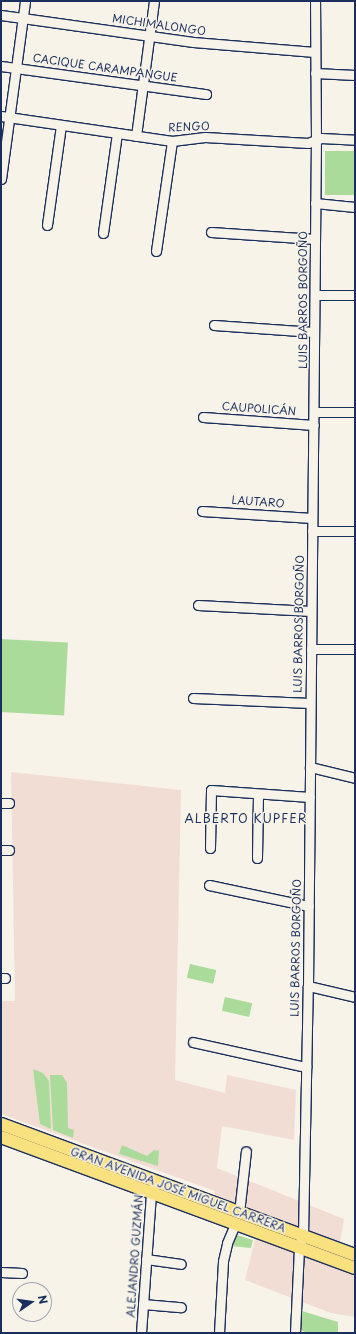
<!DOCTYPE html>
<meta charset="utf-8">
<style>
body{margin:0}
#map{position:relative;width:356px;height:1334px;overflow:hidden;background:#f7f3e8;font-family:"Playpen Sans",sans-serif}
div>[style]{position:absolute}
.built>*{inset:0;background:#f2ddd4}
.green>*{inset:0;background:#abdb9b;transform-origin:0 0}
.roads{filter:drop-shadow(1px 0 #1b2f5e) drop-shadow(-1px 0 #1b2f5e) drop-shadow(0 1px #1b2f5e) drop-shadow(0 -1px #1b2f5e)}
.minor>*{height:9px;margin:-4.5px;padding:0 4.5px;transform-origin:4.5px;border-radius:4.5px;background:#f7f3e8}
.major>*{height:12px;margin:-6px;padding:0 6px;transform-origin:6px;border-radius:6px;background:#fae180}
span{translate:-50% -50%;white-space:nowrap;text-align:center;line-height:1.15;-webkit-text-stroke:3px #f7f3e8;paint-order:stroke}
.street-label{font-size:11px;color:#1b2f5e}
.neighbourhood-label{font-size:12px;color:#1b2f5e;letter-spacing:1px}
.frame{position:absolute;inset:0;border:2px solid #1b2f5e;pointer-events:none}
.north{position:absolute;left:12px;top:1282px;width:40px;height:40px;box-sizing:border-box;background:#f7f3e8;border:1px solid #9fa5b1;border-radius:50%;rotate:77deg;font-size:11px;font-weight:700;line-height:16px;text-align:center;color:#1b2f5e}
.north::after{content:'';display:block;margin:auto;width:14px;height:18px;background:#1b2f5e;clip-path:polygon(50% 0,100% 100%,50% 72%,0 100%)}
</style>
<div id="map">
<div class="built">
<i style="clip-path:polygon(11px 772px,181px 790px,175px 1080px,225px 1093px,227px 1075px,296px 1090px,294px 1140px,222px 1126px,217px 1168px,344px 1219px,336px 1266px,355px 1273px,355px 1317px,331px 1313px,245px 1280px,261px 1215px,214px 1197px,215px 1191px,1px 1114px,1px 1001px,15px 1001px)"></i>
</div>
<div class="green">
<i style="left:325px;top:151px;width:30px;height:44px"></i>
<i style="left:1px;top:639px;width:67px;height:73px;rotate:3deg"></i>
<i style="left:190px;top:964px;width:27px;height:14px;rotate:13deg"></i>
<i style="left:225px;top:997px;width:28px;height:14px;rotate:13deg"></i>
<i style="clip-path:polygon(33px 1069px,43px 1073px,49px 1081px,51px 1129px,40px 1124px)"></i>
<i style="clip-path:polygon(50px 1075px,62px 1075px,67px 1083px,68px 1128px,74px 1130px,73px 1138px,53px 1130px)"></i>
<i style="clip-path:polygon(122px 1145px,147px 1156px,154px 1150px,159px 1151px,158px 1166px,119px 1154px)"></i>
<i style="clip-path:polygon(233px 1234px,253px 1240px,251px 1248px,231px 1246px)"></i>
<i style="clip-path:polygon(302px 1311px,338px 1322px,338px 1333px,308px 1333px,300px 1330px)"></i>
</div>
<div class="roads">
<div class="minor">
<i style="left:1px;top:15px;width:194px;rotate:8deg"></i>
<i style="left:193px;top:42px;width:122px;rotate:4.7deg"></i>
<i style="left:1px;top:66px;width:207px;rotate:7.8deg"></i>
<i style="left:315px;top:73px;width:40px;rotate:2.9deg"></i>
<i style="left:1px;top:116px;width:173px;rotate:8.3deg"></i>
<i style="left:172px;top:141px;width:33px;rotate:-7deg"></i>
<i style="left:205px;top:137px;width:103px;rotate:3.3deg"></i>
<i style="left:308px;top:143px;width:14px;rotate:-21deg"></i>
<i style="left:321px;top:138px;width:34px;rotate:3deg"></i>
<i style="left:136px;top:136px;width:136px;rotate:-82.4deg"></i>
<i style="left:1px;top:179px;width:180px;rotate:-82.3deg"></i>
<i style="left:315px;top:203px;width:40px;rotate:5.7deg"></i>
<i style="left:47px;top:225px;width:101px;rotate:-82deg"></i>
<i style="left:211px;top:232px;width:104px;rotate:3.9deg"></i>
<i style="left:103px;top:233px;width:101px;rotate:-82deg"></i>
<i style="left:156px;top:251px;width:111px;rotate:-81.7deg"></i>
<i style="left:315px;top:295px;width:40px"></i>
<i style="left:214px;top:325px;width:100px;rotate:4deg"></i>
<i style="left:314px;top:412px;width:41px"></i>
<i style="left:203px;top:417px;width:111px;rotate:4.1deg"></i>
<i style="left:202px;top:511px;width:110px;rotate:3.6deg"></i>
<i style="left:312px;top:531px;width:43px"></i>
<i style="left:198px;top:605px;width:113px;rotate:3deg"></i>
<i style="left:311px;top:649px;width:44px"></i>
<i style="left:193px;top:698px;width:117px;rotate:2.4deg"></i>
<i style="left:310px;top:767px;width:46px;rotate:13.7deg"></i>
<i style="left:1px;top:803px;width:8px"></i>
<i style="left:210px;top:848px;width:58px;rotate:-89deg"></i>
<i style="left:211px;top:790px;width:99px;rotate:4deg"></i>
<i style="left:1px;top:850px;width:8px"></i>
<i style="left:257px;top:858px;width:64px;rotate:-89.1deg"></i>
<i style="left:209px;top:885px;width:102px;rotate:11.9deg"></i>
<i style="left:1px;top:978px;width:4px"></i>
<i style="left:308px;top:986px;width:48px;rotate:13.2deg"></i>
<i style="left:193px;top:1042px;width:116px;rotate:12.5deg"></i>
<i style="left:239px;top:1213px;width:62px;rotate:-83.6deg"></i>
<i style="left:146px;top:1259px;width:35px;rotate:8deg"></i>
<i style="left:1px;top:1272px;width:21px;rotate:3deg"></i>
<i style="left:143px;top:1304px;width:38px;rotate:5deg"></i>
<i style="left:141px;top:1333px;width:140px;rotate:-85.9deg"></i>
<i style="left:151px;top:1193px;width:6px;rotate:-72deg"></i>
<i style="left:219px;top:1333px;width:72px;rotate:-86.8deg"></i>
<i style="left:223px;top:1261px;width:18px;rotate:-77deg"></i>
<i style="left:227px;top:1243px;width:21px;rotate:-67deg"></i>
<i style="left:295px;top:1333px;width:86px;rotate:-87.3deg"></i>
<i style="left:299px;top:1247px;width:12px;rotate:-70deg"></i>
<i style="left:303px;top:1236px;width:250px;rotate:-88.9deg"></i>
<i style="left:308px;top:986px;width:847px;rotate:-89.46deg"></i>
<i style="left:316px;top:139px;width:138px;rotate:-90.4deg"></i>
</div>
<div class="major">
<i style="left:1px;top:1124px;width:377px;rotate:20.3deg"></i>
<i style="left:1px;top:1137px;width:377px;rotate:20.3deg"></i>
</div>
</div>
<div class="street-label">
<span style="left:159px;top:25px;rotate:8deg">MICHIMALONGO</span>
<span style="left:105px;top:68px;rotate:8deg">CACIQUE CARAMPANGUE</span>
<span style="left:189px;top:127px;rotate:-2deg">RENGO</span>
<span style="left:303px;top:300px;rotate:-90deg">LUIS BARROS BORGOÑO</span>
<span style="left:259px;top:409px;rotate:4deg">CAUPOLICÁN</span>
<span style="left:258px;top:502px;rotate:4deg">LAUTARO</span>
<span style="left:299px;top:624px;rotate:-89deg">LUIS BARROS BORGOÑO</span>
<span style="left:296px;top:948px;rotate:-89deg">LUIS BARROS BORGOÑO</span>
<span style="left:178px;top:1190px;rotate:20deg">GRAN AVENIDA JOSÉ MIGUEL CARRERA</span>
<span style="left:135px;top:1256px;rotate:-86deg">ALEJANDRO GUZMÁN</span>
</div>
<div class="neighbourhood-label">
<span style="left:246px;top:819px">ALBERTO KUPFER</span>
</div>
<div class="frame"></div>
<div class="north">N</div>
</div>
